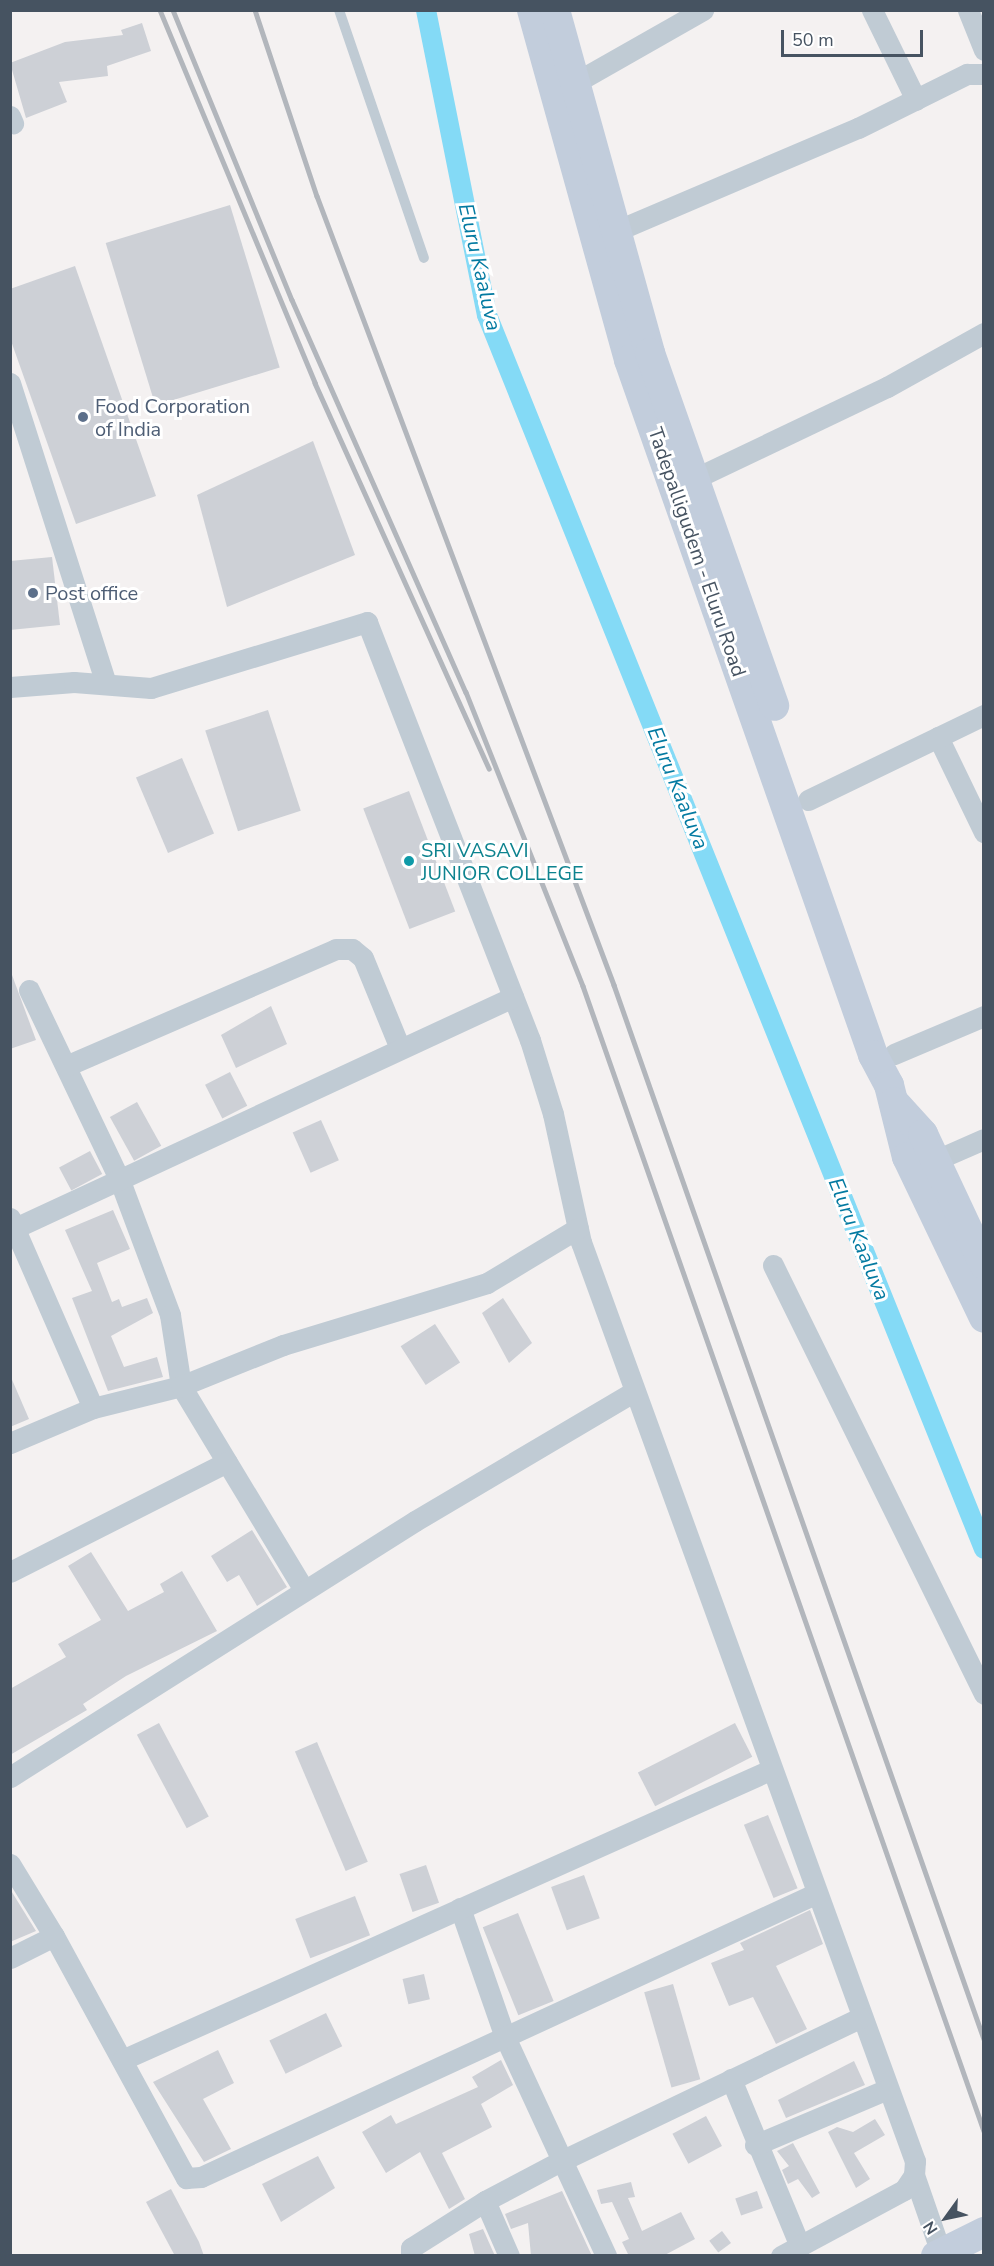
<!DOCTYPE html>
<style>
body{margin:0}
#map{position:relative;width:994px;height:2266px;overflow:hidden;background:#f4f1f1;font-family:"Nunito Sans",sans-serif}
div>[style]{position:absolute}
.canal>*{height:20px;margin:-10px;padding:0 10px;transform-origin:10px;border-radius:10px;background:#84daf6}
.building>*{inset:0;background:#cdd0d6;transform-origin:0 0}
.lane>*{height:10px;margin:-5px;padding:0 5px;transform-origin:5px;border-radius:5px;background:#c0cbd4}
.street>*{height:21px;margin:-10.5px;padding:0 10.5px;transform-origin:10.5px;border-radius:10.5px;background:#c0cbd4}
.secondary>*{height:30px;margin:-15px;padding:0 15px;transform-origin:15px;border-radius:15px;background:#c2cddc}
.rail>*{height:4.5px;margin:-2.25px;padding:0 2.25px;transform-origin:2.25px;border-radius:2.25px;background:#b2b6bc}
.dots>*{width:16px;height:16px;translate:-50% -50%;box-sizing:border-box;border:3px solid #fff;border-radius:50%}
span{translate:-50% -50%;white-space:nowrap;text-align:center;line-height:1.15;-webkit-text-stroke:6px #fff;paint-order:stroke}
.service-label{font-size:20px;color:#4e5e75}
.left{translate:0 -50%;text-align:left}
.street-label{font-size:20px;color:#465361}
.culture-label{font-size:20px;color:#0d838f}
.water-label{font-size:21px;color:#037aa1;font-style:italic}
.frame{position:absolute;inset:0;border:12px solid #465361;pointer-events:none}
.north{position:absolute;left:916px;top:2188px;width:60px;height:60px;-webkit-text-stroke:4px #fff;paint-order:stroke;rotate:237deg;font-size:16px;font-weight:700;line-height:24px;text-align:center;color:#465361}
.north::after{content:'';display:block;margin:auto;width:21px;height:27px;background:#465361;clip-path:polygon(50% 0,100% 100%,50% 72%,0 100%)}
.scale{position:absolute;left:781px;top:30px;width:142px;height:27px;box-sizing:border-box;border:3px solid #465361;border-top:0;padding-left:8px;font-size:18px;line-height:21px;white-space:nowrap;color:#465361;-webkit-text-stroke:4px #fff;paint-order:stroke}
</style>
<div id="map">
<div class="canal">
<i style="left:426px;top:10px;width:311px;rotate:78.7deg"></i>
<i style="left:487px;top:315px;width:1330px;rotate:68.06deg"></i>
</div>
<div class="building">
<i style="clip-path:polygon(142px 23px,151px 51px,107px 66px,108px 76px,59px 82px,67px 102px,26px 118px,10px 63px,65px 42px,123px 35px,121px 30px)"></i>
<i style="left:230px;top:205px;width:170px;height:130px;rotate:73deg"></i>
<i style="clip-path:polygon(75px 266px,156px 496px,76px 524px,10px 338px,10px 289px)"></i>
<i style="clip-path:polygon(313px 441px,355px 555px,227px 607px,197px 495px)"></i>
<i style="clip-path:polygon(52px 557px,60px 625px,10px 630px,10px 561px)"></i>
<i style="left:268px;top:710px;width:106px;height:66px;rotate:72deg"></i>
<i style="left:182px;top:758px;width:82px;height:50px;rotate:67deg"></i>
<i style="left:409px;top:791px;width:129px;height:49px;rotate:69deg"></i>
<i style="clip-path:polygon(12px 975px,36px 1040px,10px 1049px,10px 975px)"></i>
<i style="clip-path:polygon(271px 1006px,287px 1044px,236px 1068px,221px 1035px)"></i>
<i style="left:230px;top:1072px;width:38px;height:28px;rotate:63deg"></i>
<i style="left:137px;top:1102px;width:50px;height:31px;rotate:61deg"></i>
<i style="left:321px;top:1120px;width:44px;height:31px;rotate:66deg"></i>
<i style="left:90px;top:1151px;width:26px;height:35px;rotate:62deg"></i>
<i style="clip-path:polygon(113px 1210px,130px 1249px,97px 1263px,112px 1302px,119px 1299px,122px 1307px,147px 1298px,153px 1313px,111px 1336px,124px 1367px,157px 1357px,163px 1377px,108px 1391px,72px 1298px,92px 1291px,65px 1230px)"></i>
<i style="clip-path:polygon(503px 1298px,532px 1343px,509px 1363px,482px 1313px)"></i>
<i style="left:435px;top:1324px;width:46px;height:41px;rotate:57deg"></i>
<i style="clip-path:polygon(10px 1375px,29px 1419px,10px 1427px)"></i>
<i style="clip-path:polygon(252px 1530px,287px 1587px,257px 1606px,239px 1575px,227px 1582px,211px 1556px)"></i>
<i style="clip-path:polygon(91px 1552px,128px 1611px,164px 1592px,160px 1584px,182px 1571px,217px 1631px,126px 1676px,83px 1704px,87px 1710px,10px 1755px,10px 1689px,66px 1657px,58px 1644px,101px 1620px,68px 1566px)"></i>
<i style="left:159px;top:1723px;width:106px;height:25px;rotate:62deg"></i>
<i style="left:735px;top:1723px;width:38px;height:109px;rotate:63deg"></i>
<i style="left:317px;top:1742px;width:130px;height:24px;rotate:67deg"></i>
<i style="left:768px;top:1815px;width:79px;height:26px;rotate:68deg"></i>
<i style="left:426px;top:1865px;width:40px;height:28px;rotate:71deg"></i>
<i style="left:584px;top:1875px;width:46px;height:35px;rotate:70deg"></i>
<i style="clip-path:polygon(10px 1889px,36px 1931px,10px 1942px)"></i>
<i style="left:355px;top:1896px;width:42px;height:64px;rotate:69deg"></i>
<i style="clip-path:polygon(810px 1910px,823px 1944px,776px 1966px,807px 2029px,776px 2044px,753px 1997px,729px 2006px,711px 1963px,744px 1950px,740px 1943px)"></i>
<i style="left:518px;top:1913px;width:95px;height:38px;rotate:68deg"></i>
<i style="left:424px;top:1974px;width:26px;height:22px;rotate:77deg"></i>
<i style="left:673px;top:1984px;width:99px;height:30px;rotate:74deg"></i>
<i style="left:326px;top:2013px;width:37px;height:63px;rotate:64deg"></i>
<i style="clip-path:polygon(218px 2050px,234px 2083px,203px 2099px,231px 2149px,204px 2162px,153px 2082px)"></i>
<i style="clip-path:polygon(501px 2060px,513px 2085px,481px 2104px,492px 2127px,442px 2153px,465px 2199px,449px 2209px,420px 2152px,386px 2173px,362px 2132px,391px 2115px,396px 2124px,478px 2087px,472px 2077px)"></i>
<i style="clip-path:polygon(854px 2061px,865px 2085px,786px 2118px,778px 2100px)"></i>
<i style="left:706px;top:2116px;width:34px;height:38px;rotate:62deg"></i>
<i style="clip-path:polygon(875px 2119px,885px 2135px,854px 2153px,870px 2179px,856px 2188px,828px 2132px,837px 2127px,853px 2132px)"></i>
<i style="clip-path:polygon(793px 2143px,820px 2193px,812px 2198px,798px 2179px,788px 2184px,782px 2170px,789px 2166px,777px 2151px)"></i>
<i style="clip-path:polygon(318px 2156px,335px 2188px,281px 2222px,262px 2184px)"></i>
<i style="clip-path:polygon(631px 2182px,635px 2197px,628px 2198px,642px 2231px,681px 2212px,695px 2239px,663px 2256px,629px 2256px,622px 2242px,629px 2239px,612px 2202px,601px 2204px,597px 2190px)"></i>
<i style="clip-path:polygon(171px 2189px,199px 2242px,204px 2256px,175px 2256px,146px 2202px)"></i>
<i style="clip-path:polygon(562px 2191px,592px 2256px,531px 2256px,528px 2223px,511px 2229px,505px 2214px)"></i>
<i style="left:757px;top:2191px;width:18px;height:23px;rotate:71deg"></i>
<i style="clip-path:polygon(483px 2229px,495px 2256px,475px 2256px,469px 2234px)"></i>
<i style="left:722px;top:2231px;width:15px;height:16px;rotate:53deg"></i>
</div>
<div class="lane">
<i style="left:339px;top:10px;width:262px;rotate:71.1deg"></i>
</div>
<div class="street">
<i style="left:872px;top:10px;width:100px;rotate:63.9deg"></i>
<i style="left:968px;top:10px;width:43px;rotate:68.2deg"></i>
<i style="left:571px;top:85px;width:152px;rotate:-29.6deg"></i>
<i style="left:10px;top:116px;width:8px;rotate:67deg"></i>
<i style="left:616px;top:231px;width:263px;rotate:-23.1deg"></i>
<i style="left:858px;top:128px;width:122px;rotate:-26.4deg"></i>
<i style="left:967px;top:74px;width:17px"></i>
<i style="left:10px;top:383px;width:316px;rotate:72.3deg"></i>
<i style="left:696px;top:478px;width:212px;rotate:-25.5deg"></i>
<i style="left:887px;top:387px;width:111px;rotate:-29.1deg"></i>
<i style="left:10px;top:687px;width:64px;rotate:-4.5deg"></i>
<i style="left:74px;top:682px;width:77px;rotate:4.5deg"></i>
<i style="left:151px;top:688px;width:226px;rotate:-17deg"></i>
<i style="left:367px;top:622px;width:449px;rotate:68.7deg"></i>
<i style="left:530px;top:1040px;width:77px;rotate:72.7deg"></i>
<i style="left:553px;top:1114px;width:131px;rotate:77.7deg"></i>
<i style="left:581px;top:1242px;width:978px;rotate:70.03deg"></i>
<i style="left:915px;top:2161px;width:14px;rotate:94deg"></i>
<i style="left:914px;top:2175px;width:83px;rotate:70.9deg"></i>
<i style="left:938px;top:737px;width:106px;rotate:64.2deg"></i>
<i style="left:808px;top:800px;width:195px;rotate:-25.8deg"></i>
<i style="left:29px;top:990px;width:212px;rotate:64.5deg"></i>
<i style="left:120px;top:1181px;width:143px;rotate:69.5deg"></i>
<i style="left:170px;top:1315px;width:72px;rotate:81.2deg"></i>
<i style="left:181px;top:1386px;width:238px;rotate:58.9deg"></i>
<i style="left:894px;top:1054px;width:98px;rotate:-22.9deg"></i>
<i style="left:66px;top:1066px;width:294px;rotate:-23.4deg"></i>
<i style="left:336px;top:949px;width:16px"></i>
<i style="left:352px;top:949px;width:14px;rotate:39deg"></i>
<i style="left:363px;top:958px;width:97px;rotate:67.7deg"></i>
<i style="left:936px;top:1160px;width:52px;rotate:-23.6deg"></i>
<i style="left:10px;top:1218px;width:207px;rotate:66.4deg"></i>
<i style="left:15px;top:1228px;width:549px;rotate:-24.88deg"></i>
<i style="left:773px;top:1265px;width:478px;rotate:63.8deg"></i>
<i style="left:10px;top:1443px;width:90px;rotate:-22.9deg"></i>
<i style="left:93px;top:1408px;width:91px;rotate:-14deg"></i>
<i style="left:181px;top:1386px;width:110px;rotate:-21.9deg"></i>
<i style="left:283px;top:1345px;width:213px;rotate:-16.9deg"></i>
<i style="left:487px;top:1283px;width:106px;rotate:-31.1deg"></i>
<i style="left:10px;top:1572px;width:243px;rotate:-26.9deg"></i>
<i style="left:10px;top:1777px;width:479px;rotate:-32.3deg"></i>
<i style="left:415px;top:1521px;width:253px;rotate:-30.6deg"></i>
<i style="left:10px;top:1864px;width:84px;rotate:58.6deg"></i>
<i style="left:460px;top:1908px;width:137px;rotate:70.8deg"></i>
<i style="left:505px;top:2037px;width:241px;rotate:65.2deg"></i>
<i style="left:10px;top:1958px;width:49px;rotate:-26.6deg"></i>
<i style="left:54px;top:1936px;width:276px;rotate:61.4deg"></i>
<i style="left:186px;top:2178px;width:15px;rotate:-4deg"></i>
<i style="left:201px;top:2177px;width:678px;rotate:-24.75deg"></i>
<i style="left:122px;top:2060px;width:710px;rotate:-24.11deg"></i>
<i style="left:731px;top:2079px;width:181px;rotate:67.6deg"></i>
<i style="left:755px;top:2145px;width:141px;rotate:-22.9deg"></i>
<i style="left:485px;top:2201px;width:60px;rotate:66.4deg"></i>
<i style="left:411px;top:2256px;width:8px;rotate:-90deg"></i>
<i style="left:411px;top:2248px;width:88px;rotate:-32.4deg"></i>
<i style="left:485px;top:2201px;width:84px;rotate:-27.8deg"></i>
<i style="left:559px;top:2162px;width:334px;rotate:-25.6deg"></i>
<i style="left:781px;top:2256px;width:140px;rotate:-28.2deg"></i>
<i style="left:904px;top:2190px;width:18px;rotate:-56deg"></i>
</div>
<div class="secondary">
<i style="left:532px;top:10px;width:363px;rotate:74.5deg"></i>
<i style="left:629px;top:360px;width:737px;rotate:70.65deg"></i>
<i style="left:873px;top:1055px;width:34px;rotate:62deg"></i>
<i style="left:889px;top:1085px;width:74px;rotate:76deg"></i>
<i style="left:907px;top:1157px;width:178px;rotate:64.4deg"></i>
<i style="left:555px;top:10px;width:356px;rotate:74.5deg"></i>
<i style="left:650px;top:353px;width:374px;rotate:70.6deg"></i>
<i style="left:894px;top:1102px;width:43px;rotate:47.8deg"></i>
<i style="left:923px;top:1134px;width:144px;rotate:64.9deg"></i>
<i style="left:936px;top:2256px;width:54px;rotate:-26.6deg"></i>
</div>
<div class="rail">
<i style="left:160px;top:10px;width:404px;rotate:67.4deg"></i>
<i style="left:315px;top:383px;width:423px;rotate:65.7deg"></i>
<i style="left:173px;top:10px;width:313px;rotate:67.7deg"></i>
<i style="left:292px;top:300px;width:429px;rotate:66.1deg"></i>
<i style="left:466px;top:692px;width:316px;rotate:68.3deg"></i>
<i style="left:583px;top:986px;width:1213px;rotate:70.7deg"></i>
<i style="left:255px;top:10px;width:196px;rotate:71.6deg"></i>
<i style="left:317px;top:196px;width:843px;rotate:69.37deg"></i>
<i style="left:614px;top:985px;width:1117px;rotate:70.66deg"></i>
</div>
<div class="dots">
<i style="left:83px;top:417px;background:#5c6f8a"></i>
<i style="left:33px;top:593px;background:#5c6f8a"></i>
<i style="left:409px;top:861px;background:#0f9aa8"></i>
</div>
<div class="service-label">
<span class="left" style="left:95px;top:418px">Food Corporation<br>of India</span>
<span class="left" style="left:45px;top:593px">Post office</span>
</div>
<div class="street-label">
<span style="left:697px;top:552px;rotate:71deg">Tadepalligudem - Eluru Road</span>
</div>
<div class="culture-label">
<span class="left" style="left:421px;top:862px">SRI VASAVI<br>JUNIOR COLLEGE</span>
</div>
<div class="water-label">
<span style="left:480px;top:267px;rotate:77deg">Eluru Kaaluva</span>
<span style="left:678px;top:788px;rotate:68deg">Eluru Kaaluva</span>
<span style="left:859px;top:1239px;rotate:68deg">Eluru Kaaluva</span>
</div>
<div class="frame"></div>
<div class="north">N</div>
<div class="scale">50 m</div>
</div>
